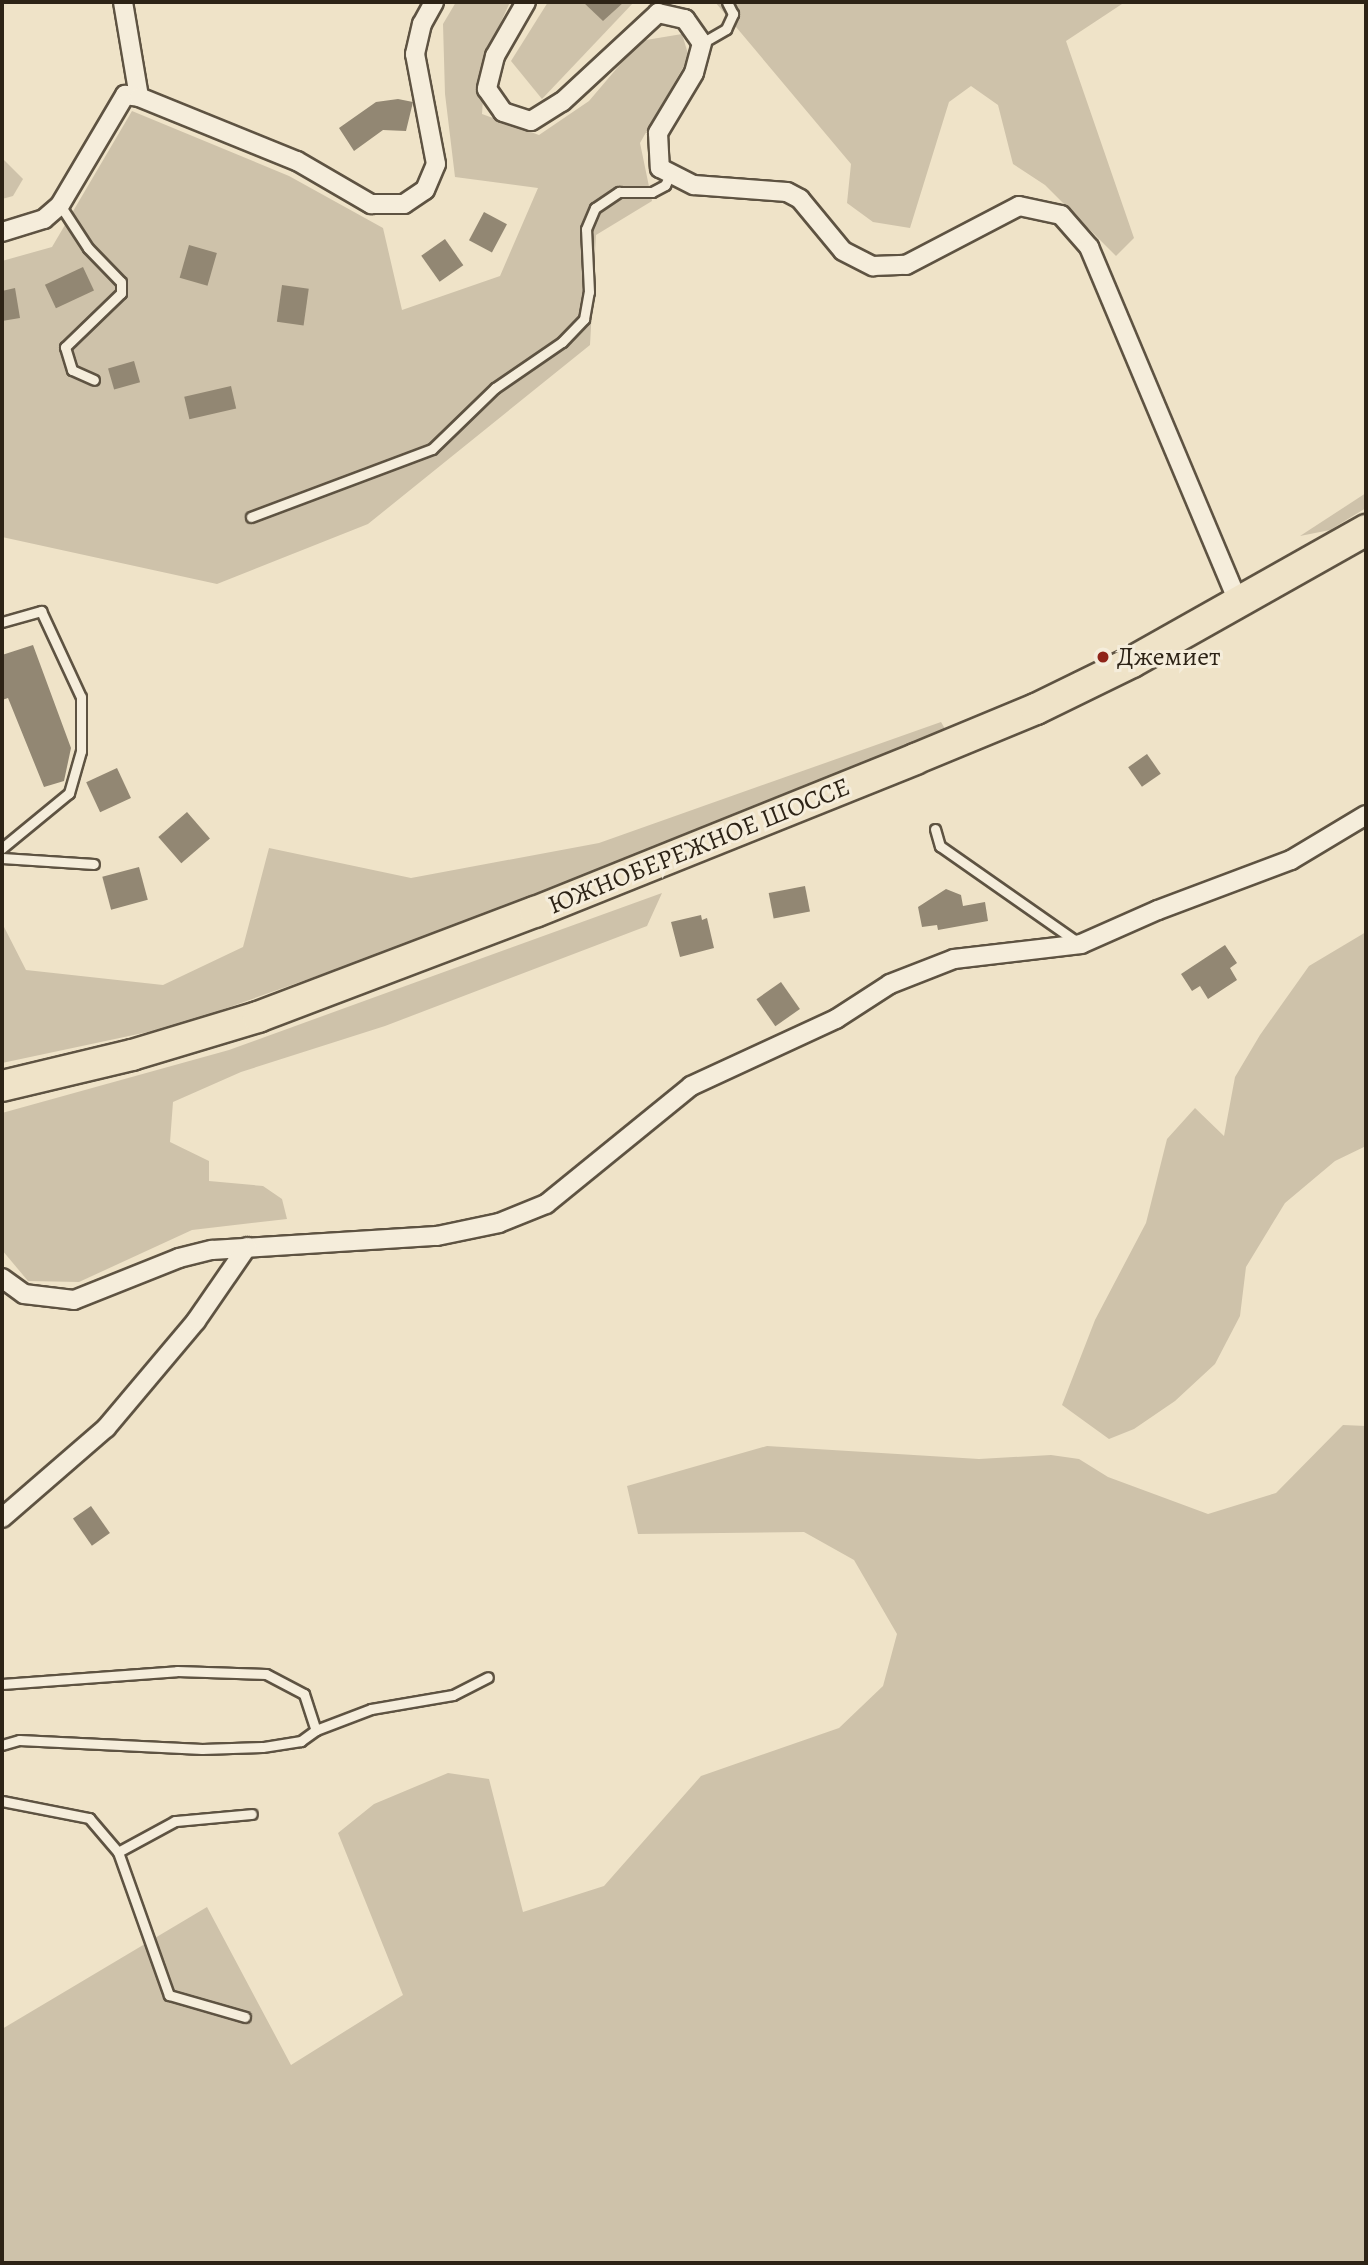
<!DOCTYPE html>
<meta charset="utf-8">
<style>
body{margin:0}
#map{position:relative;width:1368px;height:2265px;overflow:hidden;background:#efe3c8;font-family:Alegreya,serif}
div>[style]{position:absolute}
.green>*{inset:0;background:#cec2aa}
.building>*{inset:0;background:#928773;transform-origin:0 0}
.roads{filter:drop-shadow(2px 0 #5e5342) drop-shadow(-2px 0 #5e5342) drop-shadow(0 2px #5e5342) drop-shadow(0 -2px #5e5342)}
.lane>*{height:9px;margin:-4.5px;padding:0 4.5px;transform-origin:4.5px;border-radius:4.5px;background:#f5eddb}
.street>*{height:18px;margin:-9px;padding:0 9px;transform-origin:9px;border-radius:9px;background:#f5eddb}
.highway>*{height:30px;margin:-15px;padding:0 15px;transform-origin:15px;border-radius:15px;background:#efe3c8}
.dots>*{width:19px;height:19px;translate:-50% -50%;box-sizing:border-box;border:4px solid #f5eddb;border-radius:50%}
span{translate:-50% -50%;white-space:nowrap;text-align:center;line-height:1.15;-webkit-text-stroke:6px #f5eddb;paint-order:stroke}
.poi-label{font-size:26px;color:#2d2316}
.left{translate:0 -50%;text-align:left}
.street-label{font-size:26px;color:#2d2316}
.frame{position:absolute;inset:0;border:4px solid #2d2316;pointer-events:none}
</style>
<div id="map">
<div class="green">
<i style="clip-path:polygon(456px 2px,510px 2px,486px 55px,482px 114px,539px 135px,589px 101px,640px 41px,682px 34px,689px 57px,640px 143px,652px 201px,596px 235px,590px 345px,368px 524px,217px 584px,2px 537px,2px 261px,52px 247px,132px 111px,289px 176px,383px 228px,402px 310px,500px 276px,538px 188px,455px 177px,445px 94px,443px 24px)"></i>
<i style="clip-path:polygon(548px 2px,634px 2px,542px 99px,511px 61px)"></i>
<i style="clip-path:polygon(715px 2px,1125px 2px,1066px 41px,1134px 238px,1116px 256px,1045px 185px,1013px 164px,998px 105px,971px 86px,949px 102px,910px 228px,873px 222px,847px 203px,851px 164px)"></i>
<i style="clip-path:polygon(2px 158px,23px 179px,13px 196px,2px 199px)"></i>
<i style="clip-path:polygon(1366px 493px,1366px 508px,1330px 530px,1300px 536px)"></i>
<i style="clip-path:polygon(941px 722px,948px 734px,619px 869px,176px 1026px,2px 1063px,2px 923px,26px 970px,163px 985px,243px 947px,269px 848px,411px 878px,599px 843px)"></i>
<i style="clip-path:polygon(662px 893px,647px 926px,385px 1026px,241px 1072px,173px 1102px,170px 1142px,209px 1161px,209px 1181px,263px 1186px,282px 1199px,287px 1219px,192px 1230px,79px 1282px,28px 1281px,2px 1250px,2px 1113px,229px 1050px)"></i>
<i style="clip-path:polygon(1366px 932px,1366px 1146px,1335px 1161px,1285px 1203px,1246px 1267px,1240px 1316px,1215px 1364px,1175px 1401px,1134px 1429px,1109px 1439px,1062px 1405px,1095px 1320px,1146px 1223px,1167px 1139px,1195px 1108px,1224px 1136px,1235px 1077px,1260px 1035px,1309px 966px)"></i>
<i style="clip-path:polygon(1343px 1425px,1366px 1426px,1366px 2263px,2px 2263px,2px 2029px,207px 1907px,291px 2065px,403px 1995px,338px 1833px,374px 1804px,448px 1773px,489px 1779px,523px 1912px,604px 1886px,701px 1776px,839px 1728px,883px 1686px,897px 1634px,854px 1560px,804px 1532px,638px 1534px,627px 1486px,767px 1446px,979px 1459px,1051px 1455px,1079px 1459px,1108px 1477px,1208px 1514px,1276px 1493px)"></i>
</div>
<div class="building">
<i style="clip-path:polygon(583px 2px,624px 2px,603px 21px)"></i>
<i style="clip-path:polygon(398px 99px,413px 102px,406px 131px,383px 130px,354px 151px,339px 128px,376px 102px)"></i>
<i style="left:484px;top:212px;width:26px;height:32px;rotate:28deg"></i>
<i style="left:445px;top:239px;width:32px;height:29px;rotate:55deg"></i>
<i style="left:189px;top:245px;width:29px;height:34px;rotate:16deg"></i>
<i style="left:83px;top:267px;width:26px;height:42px;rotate:65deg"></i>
<i style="left:282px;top:285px;width:27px;height:37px;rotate:8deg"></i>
<i style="clip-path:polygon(15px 288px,20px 318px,2px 321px,2px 291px)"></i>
<i style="left:134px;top:361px;width:22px;height:27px;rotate:74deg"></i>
<i style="left:231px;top:386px;width:23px;height:48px;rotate:77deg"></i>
<i style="clip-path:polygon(33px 645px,71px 748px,64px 781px,44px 787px,8px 698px,2px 700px,2px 655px)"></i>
<i style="left:1147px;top:754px;width:24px;height:23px;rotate:55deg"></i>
<i style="left:117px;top:768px;width:33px;height:34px;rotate:65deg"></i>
<i style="left:187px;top:812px;width:35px;height:38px;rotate:49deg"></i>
<i style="left:139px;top:867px;width:34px;height:38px;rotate:75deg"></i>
<i style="left:805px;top:886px;width:26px;height:37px;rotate:79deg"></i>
<i style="clip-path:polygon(946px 889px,961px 895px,963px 906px,985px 902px,988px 921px,938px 930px,937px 925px,922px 927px,918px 907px)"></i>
<i style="clip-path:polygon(701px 915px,702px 920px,707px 918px,714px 948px,680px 957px,671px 922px)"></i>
<i style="clip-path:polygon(1225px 945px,1237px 963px,1230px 968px,1237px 980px,1208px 999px,1200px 986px,1192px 991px,1181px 974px)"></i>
<i style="left:781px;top:982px;width:33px;height:30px;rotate:55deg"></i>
<i style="left:91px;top:1506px;width:33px;height:22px;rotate:55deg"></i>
</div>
<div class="roads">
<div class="lane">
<i style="left:702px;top:43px;width:28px;rotate:-30deg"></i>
<i style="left:726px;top:29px;width:17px;rotate:-65deg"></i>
<i style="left:733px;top:14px;width:13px;rotate:-117deg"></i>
<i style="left:60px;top:205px;width:51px;rotate:56.9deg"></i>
<i style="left:88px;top:248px;width:47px;rotate:45.9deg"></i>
<i style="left:121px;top:282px;width:11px;rotate:90deg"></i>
<i style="left:121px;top:293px;width:78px;rotate:136deg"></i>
<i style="left:65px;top:347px;width:24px;rotate:73deg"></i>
<i style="left:72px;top:370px;width:24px;rotate:24deg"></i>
<i style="left:251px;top:517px;width:193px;rotate:-20.6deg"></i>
<i style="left:432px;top:449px;width:88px;rotate:-44.1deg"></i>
<i style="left:495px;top:388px;width:81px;rotate:-34.5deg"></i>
<i style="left:562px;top:342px;width:32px;rotate:-46deg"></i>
<i style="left:584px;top:319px;width:27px;rotate:-80deg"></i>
<i style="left:589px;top:292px;width:63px;rotate:-92.7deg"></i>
<i style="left:586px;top:229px;width:23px;rotate:-67deg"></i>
<i style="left:595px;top:208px;width:29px;rotate:-34deg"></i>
<i style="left:619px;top:192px;width:33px"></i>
<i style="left:652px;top:192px;width:15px;rotate:-28deg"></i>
<i style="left:665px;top:185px;width:13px;rotate:-63deg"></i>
<i style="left:2px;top:622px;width:41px;rotate:-15.8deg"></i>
<i style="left:41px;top:611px;width:95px;rotate:65.1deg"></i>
<i style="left:81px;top:697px;width:54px;rotate:90deg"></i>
<i style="left:81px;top:751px;width:44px;rotate:105.9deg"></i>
<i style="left:69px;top:793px;width:87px;rotate:140.6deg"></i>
<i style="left:935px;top:829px;width:18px;rotate:74deg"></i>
<i style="left:940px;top:846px;width:167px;rotate:35deg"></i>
<i style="left:2px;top:858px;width:92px;rotate:3.7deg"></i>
<i style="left:2px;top:1684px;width:175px;rotate:-4.2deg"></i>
<i style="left:177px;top:1671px;width:89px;rotate:1.9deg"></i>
<i style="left:266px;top:1674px;width:43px;rotate:27.8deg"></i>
<i style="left:304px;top:1694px;width:38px;rotate:72deg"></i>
<i style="left:316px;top:1730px;width:19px;rotate:144deg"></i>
<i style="left:301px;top:1741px;width:39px;rotate:171deg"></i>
<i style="left:262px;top:1747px;width:60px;rotate:178.1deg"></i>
<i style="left:202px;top:1749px;width:183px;rotate:-177.2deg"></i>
<i style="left:19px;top:1740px;width:18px;rotate:164deg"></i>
<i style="left:316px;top:1730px;width:59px;rotate:-20.9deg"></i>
<i style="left:371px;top:1709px;width:83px;rotate:-9.7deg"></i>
<i style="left:453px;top:1695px;width:39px;rotate:-27deg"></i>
<i style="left:2px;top:1801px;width:89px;rotate:11.1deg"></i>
<i style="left:89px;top:1818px;width:45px;rotate:49.5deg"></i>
<i style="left:118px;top:1852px;width:152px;rotate:70.4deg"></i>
<i style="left:169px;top:1995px;width:79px;rotate:16.1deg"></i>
<i style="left:118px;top:1852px;width:65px;rotate:-28.5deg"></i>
<i style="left:175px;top:1821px;width:77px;rotate:-5.2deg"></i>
</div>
<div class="street">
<i style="left:123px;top:2px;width:96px;rotate:80.4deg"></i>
<i style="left:526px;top:2px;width:62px;rotate:119.9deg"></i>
<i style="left:495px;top:56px;width:34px;rotate:104deg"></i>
<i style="left:487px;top:89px;width:28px;rotate:55deg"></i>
<i style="left:503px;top:112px;width:29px;rotate:18deg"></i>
<i style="left:531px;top:121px;width:36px;rotate:-32deg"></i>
<i style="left:562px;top:102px;width:131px;rotate:-42.8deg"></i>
<i style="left:658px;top:13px;width:28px;rotate:13deg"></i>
<i style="left:685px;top:19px;width:29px;rotate:55deg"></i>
<i style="left:702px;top:43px;width:31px;rotate:105deg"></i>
<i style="left:694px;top:73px;width:70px;rotate:121deg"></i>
<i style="left:658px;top:133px;width:35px;rotate:87deg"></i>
<i style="left:660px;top:168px;width:38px;rotate:27deg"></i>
<i style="left:694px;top:185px;width:93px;rotate:4.3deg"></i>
<i style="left:787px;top:192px;width:15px;rotate:28deg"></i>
<i style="left:800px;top:199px;width:67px;rotate:50.4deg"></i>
<i style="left:843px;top:251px;width:34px;rotate:27deg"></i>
<i style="left:873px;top:266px;width:33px;rotate:-2deg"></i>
<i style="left:906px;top:265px;width:127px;rotate:-27.6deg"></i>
<i style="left:1019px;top:206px;width:43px;rotate:12.1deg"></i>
<i style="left:1061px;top:215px;width:43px;rotate:48.8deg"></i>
<i style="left:1089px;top:247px;width:387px;rotate:67.2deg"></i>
<i style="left:2px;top:232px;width:44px;rotate:-17.2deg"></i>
<i style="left:44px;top:219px;width:21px;rotate:-41deg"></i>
<i style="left:60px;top:205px;width:128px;rotate:-59.4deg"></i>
<i style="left:125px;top:95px;width:14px;rotate:8deg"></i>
<i style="left:139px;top:97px;width:170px;rotate:22.1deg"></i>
<i style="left:297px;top:161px;width:86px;rotate:30.2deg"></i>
<i style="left:371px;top:204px;width:33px"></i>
<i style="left:404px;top:204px;width:25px;rotate:-34deg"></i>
<i style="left:425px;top:190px;width:28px;rotate:-67deg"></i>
<i style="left:436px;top:164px;width:112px;rotate:-100.8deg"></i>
<i style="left:415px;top:54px;width:31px;rotate:-77deg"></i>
<i style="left:422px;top:24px;width:25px;rotate:-61deg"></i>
<i style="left:2px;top:1278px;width:27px;rotate:36deg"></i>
<i style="left:24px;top:1294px;width:50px;rotate:6.8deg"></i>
<i style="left:74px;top:1300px;width:113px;rotate:-21.8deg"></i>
<i style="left:179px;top:1258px;width:34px;rotate:-14deg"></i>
<i style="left:212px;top:1250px;width:225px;rotate:-3.6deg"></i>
<i style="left:437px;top:1236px;width:63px;rotate:-11.8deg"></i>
<i style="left:499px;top:1223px;width:51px;rotate:-22deg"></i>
<i style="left:546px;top:1204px;width:187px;rotate:-39.1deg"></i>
<i style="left:691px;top:1086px;width:160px;rotate:-24.8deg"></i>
<i style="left:836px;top:1019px;width:64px;rotate:-32.9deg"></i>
<i style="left:890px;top:984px;width:69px;rotate:-21.3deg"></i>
<i style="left:954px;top:959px;width:128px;rotate:-6.7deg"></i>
<i style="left:1081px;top:944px;width:84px;rotate:-23.8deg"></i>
<i style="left:1158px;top:910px;width:142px;rotate:-20.6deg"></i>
<i style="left:1291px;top:860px;width:87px;rotate:-31deg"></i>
<i style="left:2px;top:1518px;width:138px;rotate:-40.9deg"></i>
<i style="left:106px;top:1428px;width:140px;rotate:-49.9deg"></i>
<i style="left:196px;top:1321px;width:90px;rotate:-55.4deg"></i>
</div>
<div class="highway">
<i style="left:2px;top:1086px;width:134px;rotate:-13.4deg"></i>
<i style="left:132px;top:1055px;width:132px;rotate:-16.8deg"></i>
<i style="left:258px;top:1017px;width:296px;rotate:-20.8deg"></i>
<i style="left:535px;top:912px;width:410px;rotate:-21.9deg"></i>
<i style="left:915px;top:759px;width:131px;rotate:-22.5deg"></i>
<i style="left:1036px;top:709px;width:107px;rotate:-26.1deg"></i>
<i style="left:1132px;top:662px;width:269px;rotate:-29.4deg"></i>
</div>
</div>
<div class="dots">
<i style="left:1103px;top:657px;background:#8f2418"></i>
</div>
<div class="poi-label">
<span class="left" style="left:1117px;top:657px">Джемиет</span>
</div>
<div class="street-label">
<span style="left:699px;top:846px;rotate:-22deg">ЮЖНОБЕРЕЖНОЕ ШОССЕ</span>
</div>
<div class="frame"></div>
</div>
